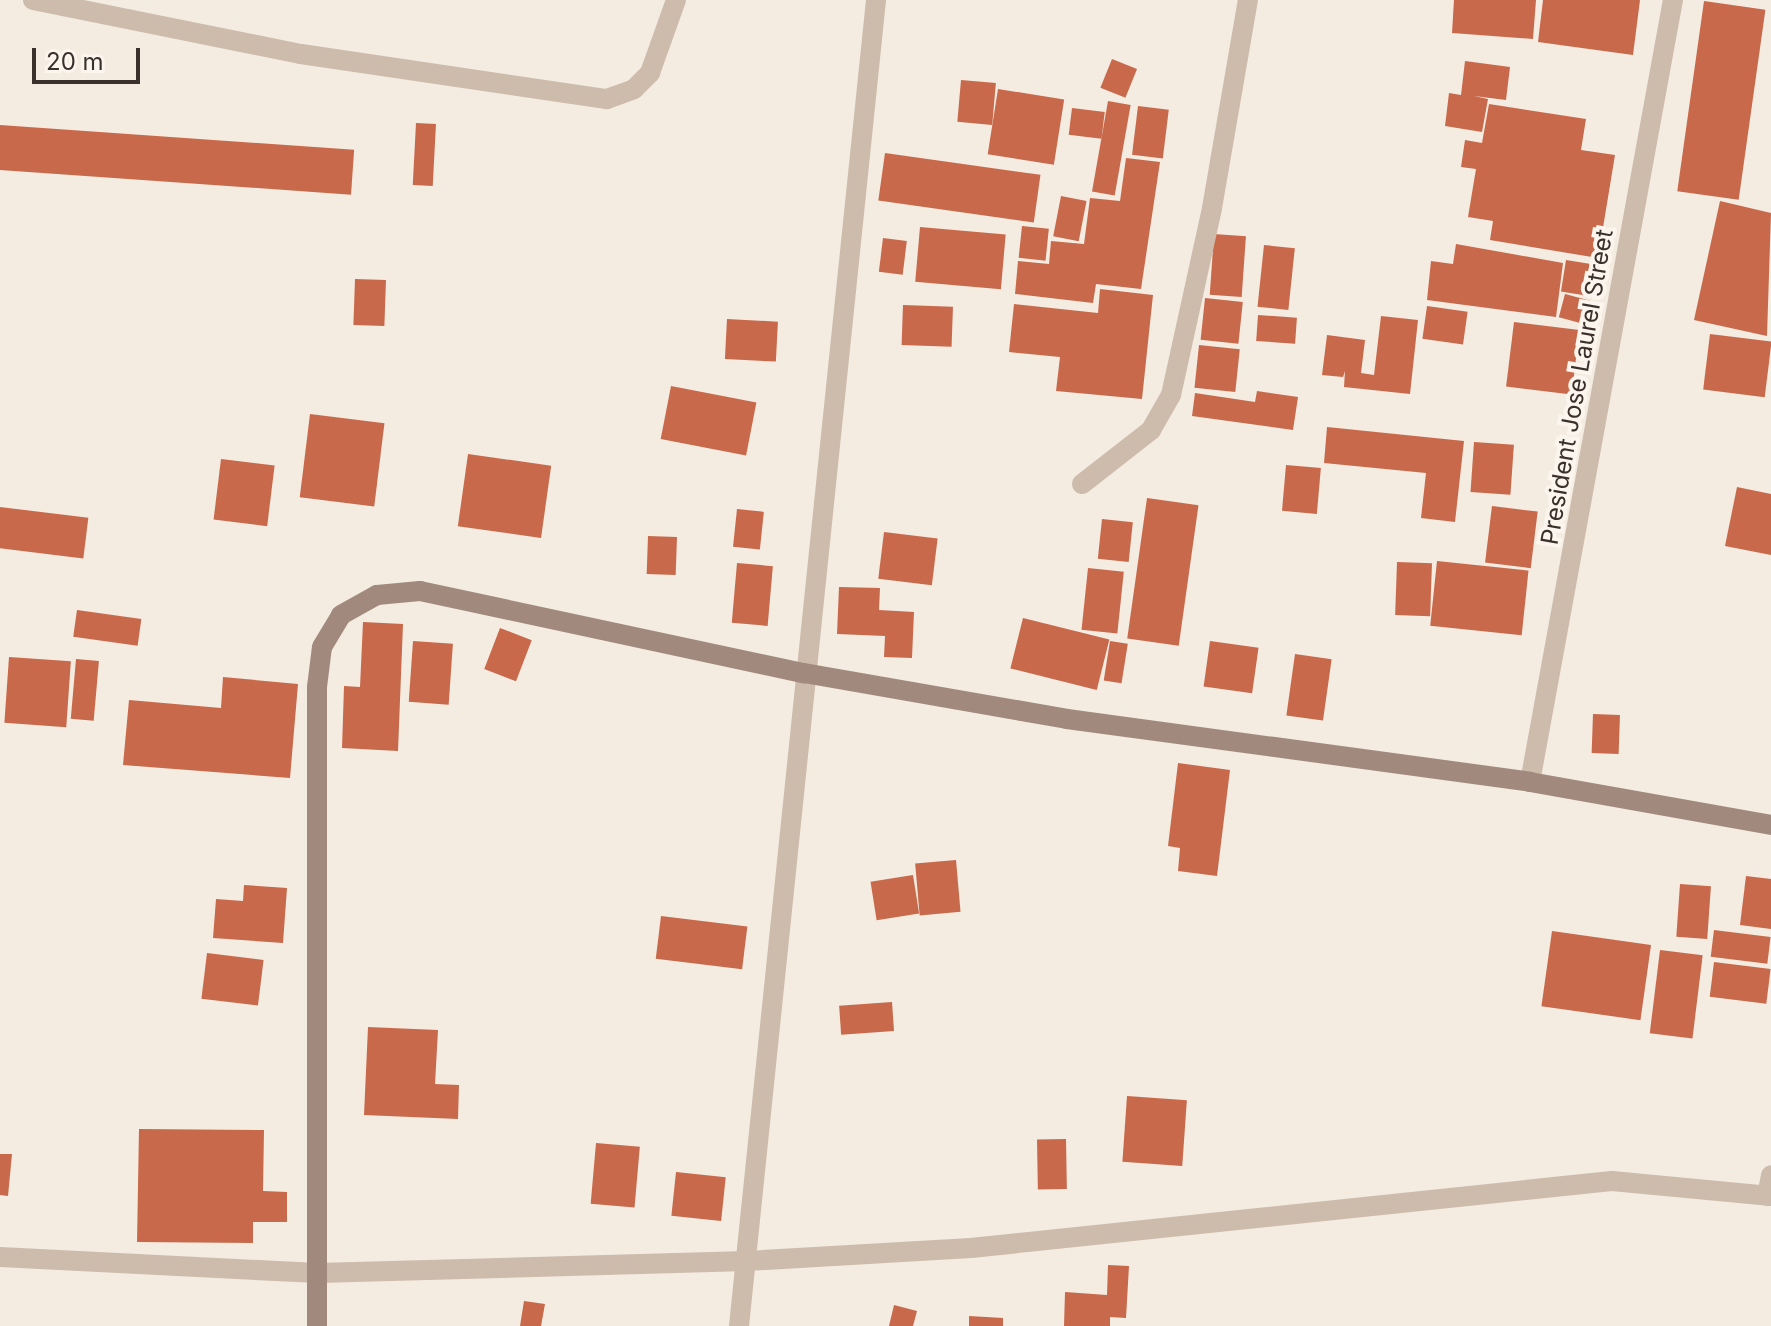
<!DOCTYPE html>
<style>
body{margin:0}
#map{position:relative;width:1771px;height:1326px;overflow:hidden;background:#f4ebe1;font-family:Inter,sans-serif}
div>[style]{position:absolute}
.building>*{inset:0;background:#c8694b;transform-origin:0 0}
.lane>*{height:20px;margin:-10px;padding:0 10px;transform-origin:10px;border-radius:10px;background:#cdbbac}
.street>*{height:20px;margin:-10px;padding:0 10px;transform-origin:10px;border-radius:10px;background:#cdbbac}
.secondary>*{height:20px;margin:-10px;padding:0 10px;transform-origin:10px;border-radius:10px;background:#a18a7d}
span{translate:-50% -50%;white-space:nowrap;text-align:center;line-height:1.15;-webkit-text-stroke:8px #fbf5ee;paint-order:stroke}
.street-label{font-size:24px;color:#3b302b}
.scale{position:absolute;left:32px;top:48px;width:108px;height:36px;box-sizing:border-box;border:4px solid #3b302b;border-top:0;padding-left:10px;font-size:24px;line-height:28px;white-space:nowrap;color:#3b302b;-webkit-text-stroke:6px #fbf5ee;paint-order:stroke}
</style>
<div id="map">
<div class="building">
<i style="clip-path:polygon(1454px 0,1536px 0,1533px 39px,1452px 33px)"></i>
<i style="clip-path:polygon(1543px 0,1640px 0,1633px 55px,1538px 42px)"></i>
<i style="left:1704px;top:1px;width:62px;height:192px;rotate:8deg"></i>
<i style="left:1112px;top:59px;width:27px;height:31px;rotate:22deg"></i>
<i style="clip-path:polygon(1465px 61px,1510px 67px,1506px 100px,1474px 96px,1488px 99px,1482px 132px,1445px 126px,1449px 93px,1461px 95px)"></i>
<i style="left:961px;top:80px;width:35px;height:42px;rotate:5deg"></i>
<i style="left:998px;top:89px;width:67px;height:66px;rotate:9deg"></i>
<i style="left:1108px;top:101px;width:23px;height:92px;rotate:10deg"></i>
<i style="clip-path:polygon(1489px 104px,1586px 119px,1581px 150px,1615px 155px,1598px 258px,1490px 240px,1493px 221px,1468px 217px,1476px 169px,1461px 167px,1465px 140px,1482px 143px)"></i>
<i style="left:1138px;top:106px;width:31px;height:49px;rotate:7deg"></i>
<i style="left:1072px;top:108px;width:33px;height:27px;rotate:7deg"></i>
<i style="left:416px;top:123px;width:20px;height:62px;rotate:3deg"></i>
<i style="left:0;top:125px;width:355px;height:45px;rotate:4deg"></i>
<i style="left:885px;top:153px;width:157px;height:48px;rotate:8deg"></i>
<i style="clip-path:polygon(1126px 158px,1160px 162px,1141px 289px,1096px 284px,1093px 303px,1015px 294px,1018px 261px,1049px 264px,1051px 241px,1084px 244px,1090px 198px,1120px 201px)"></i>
<i style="left:1061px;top:196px;width:26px;height:41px;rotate:11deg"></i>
<i style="clip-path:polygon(1720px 201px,1771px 213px,1767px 336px,1694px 320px)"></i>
<i style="left:1022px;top:226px;width:27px;height:32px;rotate:6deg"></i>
<i style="left:920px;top:227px;width:86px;height:55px;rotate:5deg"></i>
<i style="left:1214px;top:234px;width:32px;height:61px;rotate:4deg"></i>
<i style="left:883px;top:238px;width:24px;height:34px;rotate:7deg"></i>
<i style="clip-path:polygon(1456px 244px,1563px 263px,1556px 317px,1427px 300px,1431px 261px,1453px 264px)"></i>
<i style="left:1264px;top:245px;width:31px;height:62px;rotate:6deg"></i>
<i style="left:1566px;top:260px;width:33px;height:32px;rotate:9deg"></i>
<i style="left:355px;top:279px;width:31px;height:46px;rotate:2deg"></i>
<i style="clip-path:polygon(1100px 289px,1153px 295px,1142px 399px,1056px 391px,1060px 357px,1009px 352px,1014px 304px,1098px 313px)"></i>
<i style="left:1565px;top:294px;width:28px;height:24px;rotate:15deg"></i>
<i style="left:1205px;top:298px;width:38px;height:42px;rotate:6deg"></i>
<i style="left:903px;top:305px;width:50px;height:40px;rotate:2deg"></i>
<i style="left:1427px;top:306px;width:41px;height:33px;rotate:8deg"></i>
<i style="left:1258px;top:315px;width:39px;height:26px;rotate:4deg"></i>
<i style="clip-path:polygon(1381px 316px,1418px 320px,1410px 394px,1344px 387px,1345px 371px,1343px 377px,1322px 375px,1327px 335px,1365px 340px,1361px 373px,1374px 375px)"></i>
<i style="left:727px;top:319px;width:51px;height:40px;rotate:3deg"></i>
<i style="left:1514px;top:322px;width:66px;height:65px;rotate:7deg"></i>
<i style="left:1710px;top:334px;width:62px;height:56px;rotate:7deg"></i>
<i style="left:1199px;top:345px;width:41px;height:43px;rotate:6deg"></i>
<i style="left:671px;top:386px;width:87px;height:54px;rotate:11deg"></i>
<i style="clip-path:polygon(1257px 391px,1298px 397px,1293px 430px,1192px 416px,1195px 393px,1255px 402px)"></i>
<i style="left:310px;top:414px;width:75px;height:84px;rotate:7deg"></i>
<i style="clip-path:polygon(1327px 427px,1464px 441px,1455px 522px,1421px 518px,1426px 473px,1324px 463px)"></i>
<i style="left:1474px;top:442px;width:40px;height:50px;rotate:4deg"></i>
<i style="left:468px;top:454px;width:84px;height:73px;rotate:8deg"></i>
<i style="left:221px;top:459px;width:54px;height:61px;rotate:7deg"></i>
<i style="left:1286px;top:465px;width:35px;height:46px;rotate:5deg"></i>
<i style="clip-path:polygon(1737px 487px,1771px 494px,1771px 555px,1725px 546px)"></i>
<i style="left:1147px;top:498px;width:52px;height:142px;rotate:8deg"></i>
<i style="left:1492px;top:506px;width:46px;height:57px;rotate:7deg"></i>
<i style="left:0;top:507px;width:89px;height:41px;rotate:7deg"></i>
<i style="left:737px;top:509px;width:27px;height:38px;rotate:6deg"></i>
<i style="left:1102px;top:519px;width:31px;height:40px;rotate:6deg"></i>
<i style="left:884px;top:532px;width:54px;height:47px;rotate:7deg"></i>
<i style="left:648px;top:536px;width:29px;height:38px;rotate:2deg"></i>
<i style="left:1437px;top:561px;width:92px;height:65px;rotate:6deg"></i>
<i style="left:1397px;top:562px;width:35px;height:53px;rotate:2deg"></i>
<i style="left:737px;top:563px;width:36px;height:60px;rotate:5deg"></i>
<i style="left:1088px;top:568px;width:36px;height:62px;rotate:6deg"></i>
<i style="clip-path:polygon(839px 587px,880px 588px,879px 610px,914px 612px,912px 658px,884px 657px,885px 636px,837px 634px)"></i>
<i style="left:77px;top:610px;width:65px;height:27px;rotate:8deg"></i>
<i style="left:1023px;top:618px;width:89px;height:52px;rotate:14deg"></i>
<i style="clip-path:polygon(363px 622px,403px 624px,398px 751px,342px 748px,344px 686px,360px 687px)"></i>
<i style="left:500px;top:628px;width:34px;height:44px;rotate:21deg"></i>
<i style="left:413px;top:641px;width:40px;height:61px;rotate:4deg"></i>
<i style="left:1110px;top:641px;width:18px;height:40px;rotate:9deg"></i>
<i style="left:1210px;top:641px;width:49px;height:46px;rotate:8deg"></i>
<i style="left:1295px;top:654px;width:37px;height:62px;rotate:8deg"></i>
<i style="left:9px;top:657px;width:62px;height:66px;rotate:4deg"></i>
<i style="left:76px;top:659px;width:23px;height:60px;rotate:5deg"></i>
<i style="clip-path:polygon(223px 677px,298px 684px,290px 778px,123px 765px,129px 700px,221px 708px)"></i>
<i style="left:1593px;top:714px;width:27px;height:39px;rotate:2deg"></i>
<i style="clip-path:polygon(1178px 763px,1230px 770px,1217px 876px,1178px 871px,1180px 848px,1168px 846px)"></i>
<i style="left:956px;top:860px;width:52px;height:41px;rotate:85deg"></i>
<i style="left:913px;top:875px;width:39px;height:43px;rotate:81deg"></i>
<i style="clip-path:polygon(1746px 876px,1771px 879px,1771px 929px,1740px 925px)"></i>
<i style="left:1680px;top:884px;width:31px;height:53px;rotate:4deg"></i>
<i style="clip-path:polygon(244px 885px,287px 888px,283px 943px,213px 938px,216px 899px,243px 901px)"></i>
<i style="left:661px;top:916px;width:87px;height:43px;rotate:7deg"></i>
<i style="left:1714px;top:930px;width:57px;height:27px;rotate:7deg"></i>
<i style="left:1552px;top:931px;width:100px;height:76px;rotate:8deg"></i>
<i style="left:1660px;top:950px;width:43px;height:84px;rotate:7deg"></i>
<i style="left:207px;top:953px;width:57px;height:46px;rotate:7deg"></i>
<i style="left:1714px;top:962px;width:57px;height:35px;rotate:7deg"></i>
<i style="left:892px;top:1002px;width:29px;height:53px;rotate:86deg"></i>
<i style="clip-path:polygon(368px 1027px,438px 1030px,435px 1084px,459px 1085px,458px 1119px,364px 1115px)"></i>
<i style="left:1127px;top:1096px;width:60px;height:66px;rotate:4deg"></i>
<i style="clip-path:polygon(139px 1129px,264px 1130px,263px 1191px,287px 1192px,287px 1222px,253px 1222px,253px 1243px,137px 1242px)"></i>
<i style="left:1066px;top:1139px;width:50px;height:29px;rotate:89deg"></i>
<i style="left:596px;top:1143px;width:44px;height:61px;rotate:5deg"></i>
<i style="clip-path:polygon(0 1154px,12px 1154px,8px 1196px,0 1195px)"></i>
<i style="left:676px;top:1172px;width:50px;height:44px;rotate:6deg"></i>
<i style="clip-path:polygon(1108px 1265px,1129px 1266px,1126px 1318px,1110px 1317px,1110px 1326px,1064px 1326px,1065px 1292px,1107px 1295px)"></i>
<i style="clip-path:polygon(524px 1301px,545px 1304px,541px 1326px,520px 1326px)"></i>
<i style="clip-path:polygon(894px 1305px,917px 1311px,913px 1326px,889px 1326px)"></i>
<i style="clip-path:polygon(969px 1316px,1003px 1318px,1003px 1326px,969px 1326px)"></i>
</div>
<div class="lane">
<i style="left:33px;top:0;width:273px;rotate:11.4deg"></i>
<i style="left:301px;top:54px;width:309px;rotate:8.4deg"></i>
<i style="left:607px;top:99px;width:29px;rotate:-20deg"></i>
<i style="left:634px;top:89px;width:23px;rotate:-45deg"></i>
<i style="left:650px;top:73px;width:77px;rotate:-70.4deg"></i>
</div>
<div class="street">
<i style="left:1082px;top:484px;width:88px;rotate:-38deg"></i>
<i style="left:1151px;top:430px;width:40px;rotate:-60.3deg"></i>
<i style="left:1171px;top:395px;width:191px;rotate:-77.6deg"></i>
<i style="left:1212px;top:208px;width:211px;rotate:-80.2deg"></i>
<i style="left:1530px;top:782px;width:795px;rotate:-79.64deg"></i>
<i style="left:1767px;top:1196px;width:21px;rotate:-79deg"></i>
<i style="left:0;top:1257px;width:318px;rotate:2.9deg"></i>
<i style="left:318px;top:1273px;width:429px;rotate:-1.6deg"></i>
<i style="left:747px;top:1261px;width:224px;rotate:-3.3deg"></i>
<i style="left:971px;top:1248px;width:644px;rotate:-5.97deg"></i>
<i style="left:1612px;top:1181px;width:160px;rotate:5.4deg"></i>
<i style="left:739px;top:1326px;width:1333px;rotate:-84.1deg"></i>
</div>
<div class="secondary">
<i style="left:317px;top:1326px;width:639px;rotate:-90deg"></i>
<i style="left:317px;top:687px;width:40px;rotate:-82.9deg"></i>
<i style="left:322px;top:647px;width:37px;rotate:-59deg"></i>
<i style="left:341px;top:615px;width:41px;rotate:-29.1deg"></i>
<i style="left:377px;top:595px;width:43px;rotate:-5.3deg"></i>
<i style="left:420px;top:591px;width:393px;rotate:12.1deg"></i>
<i style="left:804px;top:673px;width:267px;rotate:9.9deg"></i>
<i style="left:1067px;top:719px;width:467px;rotate:7.7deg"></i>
<i style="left:1530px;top:782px;width:245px;rotate:10.1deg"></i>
</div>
<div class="street-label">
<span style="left:1577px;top:387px;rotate:-80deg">President Jose Laurel Street</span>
</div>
<div class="scale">20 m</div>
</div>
